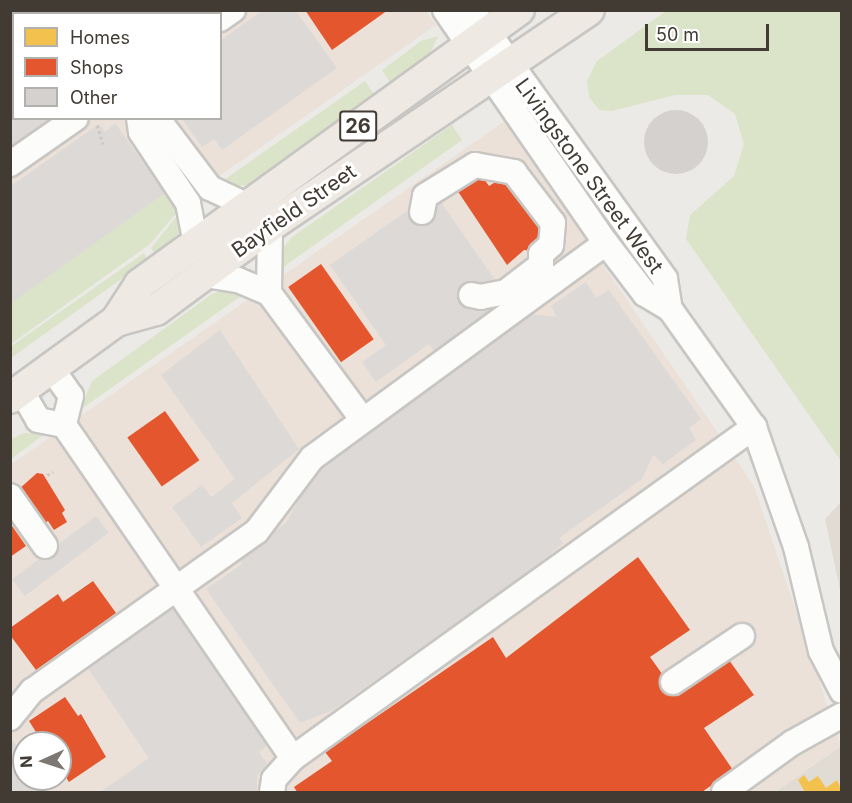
<!DOCTYPE html>
<style>
body{margin:0}
#map{position:relative;width:852px;height:803px;overflow:hidden;background:#eceae7;font-family:Inter,sans-serif}
div>[style]{position:absolute}
.residential>*{inset:0;background:#e0dcd4}
.commercial>*{inset:0;background:#ebe1d8}
.green>*{inset:0;background:#dbe4c9}
.parking>*{inset:0;background:#dcd9d7;transform-origin:0 0}
.homes>*{inset:0;background:#f2c14e}
.shops>*{inset:0;background:#e4572e;transform-origin:0 0}
.building>*{inset:0;background:#d4d1ce}
.round{border-radius:50%}
.path>*{height:3px;margin-top:-1.5px;transform-origin:0;background:repeating-linear-gradient(90deg,#cbc9c6 0 3px,transparent 0 6px)}
.roads{filter:drop-shadow(2px 0 #c8c6c3) drop-shadow(-2px 0 #c8c6c3) drop-shadow(0 2px #c8c6c3) drop-shadow(0 -2px #c8c6c3)}
.minor>*{height:24px;margin:-12px;padding:0 12px;transform-origin:12px;border-radius:12px;background:#fcfcfb}
.major>*{height:30px;margin:-15px;padding:0 15px;transform-origin:15px;border-radius:15px;background:#eeeae3}
span{translate:-50% -50%;white-space:nowrap;text-align:center;line-height:1.15;-webkit-text-stroke:6px #fff;paint-order:stroke}
.shield-label span{padding:2px 4px;background:#fff;border:2px solid;border-radius:4px;-webkit-text-stroke-width:0}
.shield-label{font-size:20px;color:#413b34;font-weight:700}
.street-label{font-size:21px;color:#413b34}
.frame{position:absolute;inset:0;border:12px solid #413b34;pointer-events:none}
.legend{position:absolute;left:12px;top:12px;width:210px;height:108px;box-sizing:border-box;background:#fff;border:2px solid #b3b1ae;margin:0;padding:8px 10px;list-style:none;font-size:18px;color:#413b34}
.legend li{display:flex;align-items:center;gap:12px;height:30px}
.legend b{width:30px;border:2px solid #b3b1ae}
.north{position:absolute;left:12px;top:731px;width:60px;height:60px;box-sizing:border-box;background:#fff;border:2px solid #b3b1ae;border-radius:50%;rotate:267deg;font-size:16px;font-weight:700;line-height:24px;text-align:center;color:#413b34}
.north::after{content:'';display:block;margin:auto;width:21px;height:27px;background:#7d7873;clip-path:polygon(50% 0,100% 100%,50% 72%,0 100%)}
.scale{position:absolute;left:645px;top:24px;width:124px;height:27px;box-sizing:border-box;border:3px solid #413b34;border-top:0;padding-left:8px;font-size:18px;line-height:21px;white-space:nowrap;color:#413b34;-webkit-text-stroke:4px #fff;paint-order:stroke}
</style>
<div id="map">
<div class="residential">
<i style="clip-path:polygon(841px 502px,841px 595px,825px 519px)"></i>
<i style="clip-path:polygon(841px 746px,841px 792px,775px 792px)"></i>
</div>
<div class="commercial">
<i style="clip-path:polygon(evenodd,11px 11px,426px 11px,436px 25px,155px 221px,11px 333px,11px 11px,14px 14px,220px 14px,220px 118px,14px 118px,14px 14px)"></i>
<i style="clip-path:polygon(evenodd,505px 121px,754px 486px,841px 746px,775px 792px,11px 792px,10px 465px,505px 121px,24px 743px,60px 743px,60px 779px,24px 779px,24px 743px)"></i>
</div>
<div class="green">
<i style="clip-path:polygon(666px 11px,841px 11px,841px 461px,686px 239px,690px 215px,734px 176px,744px 144px,735px 114px,708px 95px,675px 95px,612px 111px,599px 110px,589px 97px,587px 81px,597px 61px)"></i>
<i style="clip-path:polygon(438px 36px,429px 56px,391px 84px,382px 70px,421px 41px)"></i>
<i style="clip-path:polygon(365px 81px,375px 96px,255px 184px,231px 187px,221px 182px)"></i>
<i style="clip-path:polygon(452px 125px,462px 140px,275px 273px,279px 253px,292px 237px)"></i>
<i style="clip-path:polygon(165px 193px,179px 210px,150px 244px,11px 344px,10px 303px)"></i>
<i style="clip-path:polygon(181px 211px,179px 233px,155px 255px,151px 248px)"></i>
<i style="clip-path:polygon(144px 253px,148px 260px,11px 358px,10px 347px)"></i>
<i style="clip-path:polygon(232px 288px,248px 291px,80px 410px,92px 381px,212px 294px)"></i>
<i style="clip-path:polygon(24px 433px,45px 434px,11px 459px,11px 439px)"></i>
</div>
<div class="parking">
<i style="clip-path:polygon(11px 10px,202px 10px,202px 11px,14px 14px,14px 118px,49px 119px,11px 146px)"></i>
<i style="clip-path:polygon(263px 10px,296px 11px,337px 68px,222px 150px,214px 139px,202px 147px,182px 119px,220px 118px,221px 40px)"></i>
<i style="clip-path:polygon(115px 123px,165px 193px,11px 303px,11px 186px,99px 124px,105px 132px)"></i>
<i style="clip-path:polygon(434px 192px,495px 280px,475px 294px,490px 316px,436px 354px,429px 344px,376px 382px,362px 362px,386px 345px,330px 265px)"></i>
<i style="clip-path:polygon(586px 282px,596px 298px,609px 290px,701px 419px,689px 428px,696px 440px,663px 464px,653px 455px,642px 479px,559px 538px,563px 543px,539px 564px,333px 710px,300px 723px,206px 589px,242px 564px,239px 557px,286px 523px,314px 471px,529px 314px,557px 317px,551px 306px)"></i>
<i style="clip-path:polygon(220px 330px,299px 449px,232px 503px,242px 518px,201px 547px,172px 507px,202px 485px,211px 497px,235px 479px,161px 375px)"></i>
<i style="left:96px;top:516px;width:21px;height:105px;rotate:53deg"></i>
<i style="clip-path:polygon(175px 606px,270px 743px,259px 752px,267px 763px,257px 776px,257px 792px,100px 792px,149px 758px,87px 667px)"></i>
<i style="clip-path:polygon(11px 738px,24px 758px,24px 779px,39px 779px,48px 792px,11px 792px)"></i>
</div>
<div class="homes">
<i style="clip-path:polygon(804px 775px,809px 782px,818px 776px,826px 788px,837px 780px,842px 792px,805px 792px,798px 780px)"></i>
</div>
<div class="shops">
<i style="clip-path:polygon(305px 10px,388px 10px,332px 50px)"></i>
<i style="clip-path:polygon(507px 175px,546px 236px,535px 251px,524px 250px,507px 265px,457px 190px,482px 176px,489px 186px)"></i>
<i style="left:321px;top:264px;width:92px;height:40px;rotate:55deg"></i>
<i style="left:165px;top:411px;width:60px;height:46px;rotate:55deg"></i>
<i style="clip-path:polygon(37px 473px,43px 474px,65px 510px,62px 513px,67px 522px,54px 530px,48px 521px,43px 524px,19px 489px)"></i>
<i style="clip-path:polygon(10px 523px,26px 546px,10px 557px)"></i>
<i style="clip-path:polygon(638px 557px,690px 630px,650px 657px,678px 696px,729px 660px,754px 695px,704px 728px,733px 770px,702px 792px,297px 792px,294px 787px,332px 761px,325px 752px,493px 637px,506px 658px)"></i>
<i style="clip-path:polygon(93px 581px,116px 613px,36px 670px,10px 635px,10px 628px,58px 594px,63px 602px)"></i>
<i style="clip-path:polygon(65px 697px,78px 716px,81px 714px,106px 757px,69px 782px,60px 768px,60px 743px,43px 743px,29px 721px)"></i>
</div>
<div class="building">
<i class="round" style="left:644px;top:110px;width:64px;height:64px"></i>
</div>
<div class="path">
<i style="left:97px;top:125px;width:20px;rotate:72deg"></i>
<i style="left:47px;top:475px;width:7px;rotate:-27deg"></i>
</div>
<div class="roads">
<div class="minor">
<i style="left:445px;top:10px;width:283px;rotate:55.4deg"></i>
<i style="left:606px;top:243px;width:64px;rotate:52.6deg"></i>
<i style="left:645px;top:294px;width:29px;rotate:31deg"></i>
<i style="left:670px;top:309px;width:145px;rotate:54.6deg"></i>
<i style="left:754px;top:427px;width:127px;rotate:70.7deg"></i>
<i style="left:796px;top:547px;width:107px;rotate:76.5deg"></i>
<i style="left:821px;top:651px;width:45px;rotate:62.3deg"></i>
<i style="left:472px;top:10px;width:331px;rotate:54.3deg"></i>
<i style="left:665px;top:279px;width:30px;rotate:81deg"></i>
<i style="left:220px;top:19px;width:16px;rotate:-35deg"></i>
<i style="left:139px;top:118px;width:14px;rotate:82deg"></i>
<i style="left:141px;top:132px;width:85px;rotate:56.5deg"></i>
<i style="left:188px;top:203px;width:42px;rotate:79deg"></i>
<i style="left:157px;top:118px;width:88px;rotate:52.9deg"></i>
<i style="left:210px;top:188px;width:42px;rotate:25.3deg"></i>
<i style="left:10px;top:164px;width:80px;rotate:-34.9deg"></i>
<i style="left:422px;top:212px;width:16px;rotate:-79deg"></i>
<i style="left:425px;top:196px;width:59px;rotate:-31.8deg"></i>
<i style="left:475px;top:165px;width:40px;rotate:10deg"></i>
<i style="left:514px;top:172px;width:64px;rotate:52.6deg"></i>
<i style="left:553px;top:223px;width:22px;rotate:95deg"></i>
<i style="left:551px;top:245px;width:13px;rotate:138deg"></i>
<i style="left:541px;top:254px;width:11px;rotate:90deg"></i>
<i style="left:541px;top:265px;width:44px;rotate:142.4deg"></i>
<i style="left:506px;top:292px;width:25px;rotate:169deg"></i>
<i style="left:481px;top:297px;width:10px;rotate:-169deg"></i>
<i style="left:205px;top:275px;width:33px;rotate:9deg"></i>
<i style="left:238px;top:280px;width:34px;rotate:23deg"></i>
<i style="left:269px;top:293px;width:158px;rotate:53.5deg"></i>
<i style="left:269px;top:293px;width:67px;rotate:-89.1deg"></i>
<i style="left:52px;top:369px;width:33px;rotate:55deg"></i>
<i style="left:71px;top:396px;width:30px;rotate:104deg"></i>
<i style="left:21px;top:390px;width:34px;rotate:60deg"></i>
<i style="left:38px;top:420px;width:26px;rotate:11deg"></i>
<i style="left:64px;top:425px;width:404px;rotate:55.5deg"></i>
<i style="left:10px;top:496px;width:61px;rotate:55deg"></i>
<i style="left:673px;top:682px;width:83px;rotate:-33.7deg"></i>
<i style="left:10px;top:718px;width:35px;rotate:-51deg"></i>
<i style="left:32px;top:691px;width:276px;rotate:-35.4deg"></i>
<i style="left:257px;top:531px;width:91px;rotate:-53deg"></i>
<i style="left:312px;top:458px;width:364px;rotate:-36.2deg"></i>
<i style="left:272px;top:792px;width:13px;rotate:-81deg"></i>
<i style="left:274px;top:779px;width:28px;rotate:-48deg"></i>
<i style="left:293px;top:758px;width:568px;rotate:-35.68deg"></i>
<i style="left:724px;top:792px;width:84px;rotate:-35.8deg"></i>
<i style="left:792px;top:743px;width:57px;rotate:-29.2deg"></i>
</div>
<div class="major">
<i style="left:116px;top:321px;width:41px;rotate:-15.4deg"></i>
<i style="left:156px;top:310px;width:142px;rotate:-36.4deg"></i>
<i style="left:270px;top:226px;width:385px;rotate:-34.1deg"></i>
<i style="left:10px;top:398px;width:131px;rotate:-36deg"></i>
<i style="left:116px;top:321px;width:44px;rotate:-57deg"></i>
<i style="left:140px;top:284px;width:468px;rotate:-35.9deg"></i>
</div>
</div>
<div class="shield-label">
<span style="left:358px;top:126px">26</span>
</div>
<div class="street-label">
<span style="left:589px;top:176px;rotate:54deg">Livingstone Street West</span>
<span style="left:294px;top:211px;rotate:-35deg">Bayfield Street</span>
</div>
<div class="frame"></div>
<ul class="legend">
<li><b style="height:16px;background:#f2c14e"></b>Homes</li>
<li><b style="height:16px;background:#e4572e"></b>Shops</li>
<li><b style="height:16px;background:#d4d1ce"></b>Other</li>
</ul>
<div class="north">N</div>
<div class="scale">50 m</div>
</div>
